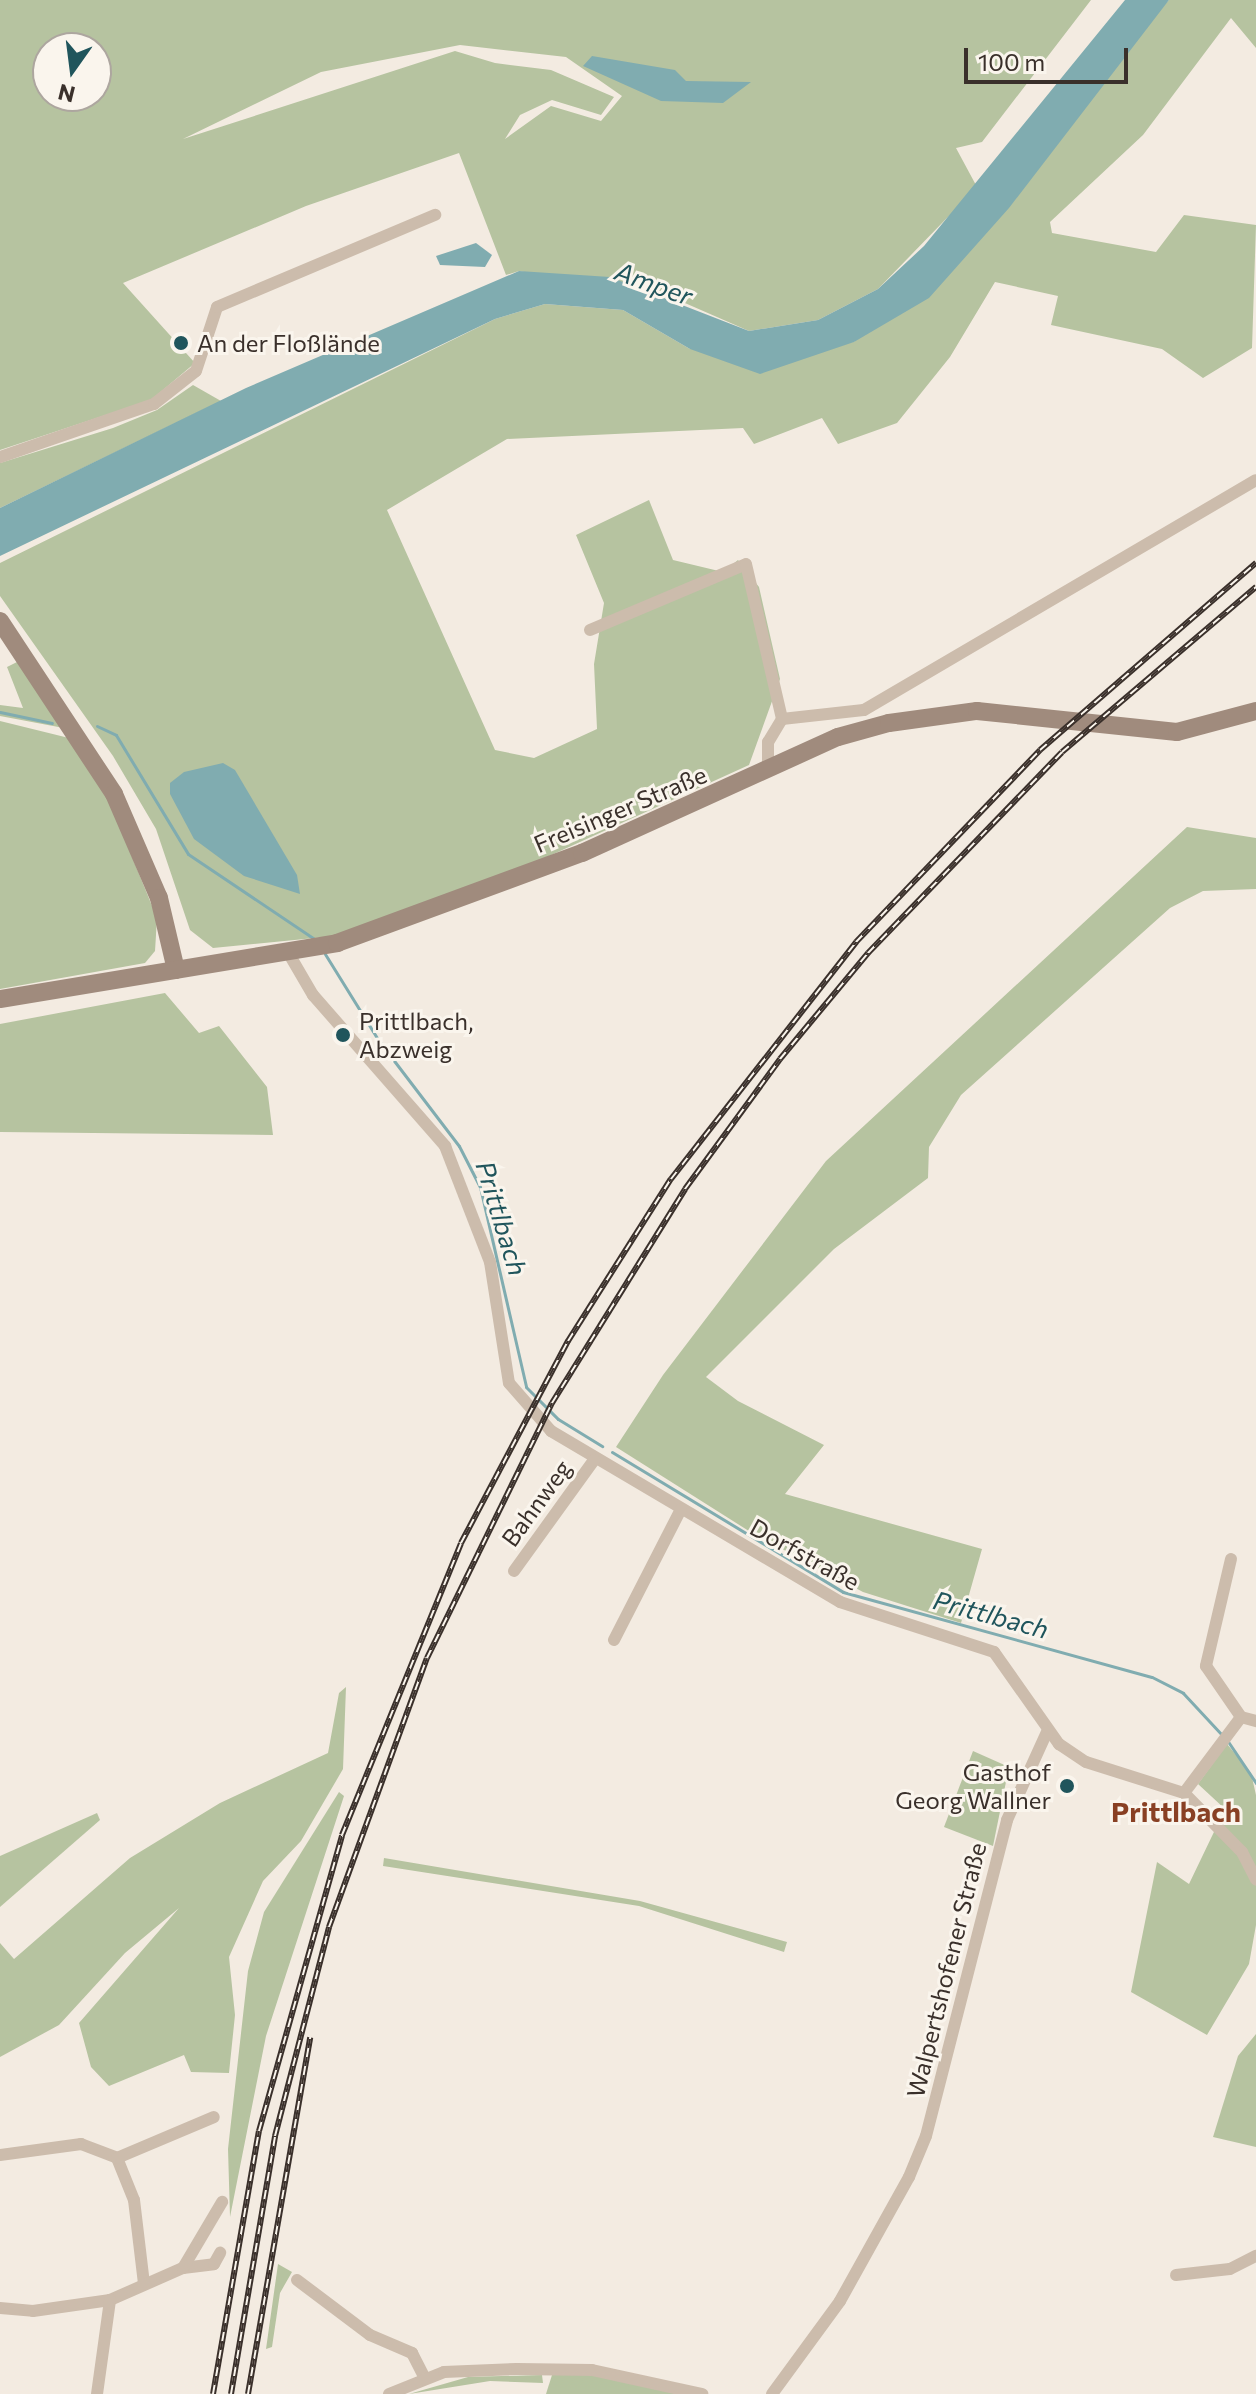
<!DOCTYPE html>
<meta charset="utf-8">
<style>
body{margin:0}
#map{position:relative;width:1256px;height:2394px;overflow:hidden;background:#f3ebe1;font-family:Commissioner,sans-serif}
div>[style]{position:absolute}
.green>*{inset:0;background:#b6c3a0}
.water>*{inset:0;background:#80acb0}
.stream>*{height:3px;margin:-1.5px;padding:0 1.5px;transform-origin:1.5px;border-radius:1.5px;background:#80acb0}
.street>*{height:12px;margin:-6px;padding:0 6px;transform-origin:6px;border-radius:6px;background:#ccbcac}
.secondary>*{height:18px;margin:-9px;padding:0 9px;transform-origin:9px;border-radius:9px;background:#a08b7d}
.rail>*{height:6px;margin-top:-3px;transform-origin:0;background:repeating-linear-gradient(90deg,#faf5ed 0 9px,#3a302b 0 18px);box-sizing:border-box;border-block:2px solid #3a302b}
.dots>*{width:22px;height:22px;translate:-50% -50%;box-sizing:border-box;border:4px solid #faf5ed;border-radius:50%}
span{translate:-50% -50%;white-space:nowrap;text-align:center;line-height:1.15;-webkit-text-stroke:6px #faf5ed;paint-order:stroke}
.poi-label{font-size:24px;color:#3a302b}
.left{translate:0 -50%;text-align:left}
.right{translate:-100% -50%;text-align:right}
.street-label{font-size:24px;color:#3a302b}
.water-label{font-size:26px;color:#20555c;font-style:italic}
.quarter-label{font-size:28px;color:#894024;font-weight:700}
.north{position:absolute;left:32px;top:32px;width:80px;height:80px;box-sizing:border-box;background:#faf5ed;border:2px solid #ada69f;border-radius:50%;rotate:194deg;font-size:22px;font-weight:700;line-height:32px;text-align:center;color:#3a302b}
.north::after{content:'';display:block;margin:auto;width:28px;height:36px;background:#20555c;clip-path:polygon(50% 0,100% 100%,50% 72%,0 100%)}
.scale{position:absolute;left:964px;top:48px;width:164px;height:36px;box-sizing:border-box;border:4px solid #3a302b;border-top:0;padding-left:10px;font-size:24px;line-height:28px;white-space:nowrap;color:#3a302b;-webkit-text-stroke:6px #faf5ed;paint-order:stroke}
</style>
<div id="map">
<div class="green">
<i style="clip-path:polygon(evenodd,0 0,1091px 0,982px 142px,956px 148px,977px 187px,878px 289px,818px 320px,749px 331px,678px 300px,519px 271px,506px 275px,459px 153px,306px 206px,123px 283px,195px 363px,151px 400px,0 450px,0 0,460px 45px,566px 57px,622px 96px,601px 121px,551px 106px,505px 139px,520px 115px,552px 100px,601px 115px,614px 97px,551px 70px,495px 63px,455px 51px,183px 139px,321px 72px,460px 45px,0 0,48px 48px,96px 48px,96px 96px,48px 96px,48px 48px)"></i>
<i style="clip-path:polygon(1169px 0,1256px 0,1256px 48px,1231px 18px,1143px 135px,1050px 222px,1052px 233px,1156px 252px,1184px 215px,1256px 225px,1252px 348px,1203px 378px,1162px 349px,1051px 325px,1058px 296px,995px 282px,950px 357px,897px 423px,838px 444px,822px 418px,754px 444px,743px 428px,507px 439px,387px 510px,495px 750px,534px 758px,597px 729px,594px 664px,604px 603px,576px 535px,649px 500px,673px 560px,723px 572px,738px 560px,759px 587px,780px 679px,749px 765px,490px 883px,335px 936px,213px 948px,190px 930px,156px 829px,113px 756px,0 596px,0 563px,495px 319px,545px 304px,623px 310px,690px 349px,854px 342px)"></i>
<i style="clip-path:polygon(193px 385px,221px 401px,0 508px,0 463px,113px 428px,157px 410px)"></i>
<i style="clip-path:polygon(17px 662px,69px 729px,0 716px,0 705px,23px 708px,7px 667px)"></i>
<i style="clip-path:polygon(0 721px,73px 739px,108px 798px,157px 918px,155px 951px,145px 963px,0 989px)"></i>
<i style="clip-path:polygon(1187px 827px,1256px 838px,1256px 889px,1203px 891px,1170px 908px,961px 1095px,929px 1147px,928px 1178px,834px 1249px,706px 1377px,738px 1401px,824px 1445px,785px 1494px,982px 1549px,961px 1623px,863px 1592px,752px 1533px,616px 1447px,663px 1375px,826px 1161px)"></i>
<i style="clip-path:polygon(165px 993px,199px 1033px,219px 1026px,267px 1087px,273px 1135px,0 1132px,0 1024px)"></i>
<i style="clip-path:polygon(346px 1687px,343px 1769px,301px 1841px,263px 1881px,229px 1957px,235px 2015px,229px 2073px,191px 2072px,184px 2055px,109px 2086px,91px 2067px,79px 2023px,179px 1908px,125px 1953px,59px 2025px,0 2057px,0 1943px,14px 1959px,130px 1858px,220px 1803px,328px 1753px,339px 1693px)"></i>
<i style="clip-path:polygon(1227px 1744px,1251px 1773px,1256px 1795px,1256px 1925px,1249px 1964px,1207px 2035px,1131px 1992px,1157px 1862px,1189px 1884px,1225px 1809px,1198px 1784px)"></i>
<i style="clip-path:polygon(973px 1751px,1009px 1767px,993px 1846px,944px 1827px)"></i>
<i style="clip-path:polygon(339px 1792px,344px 1796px,266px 2036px,230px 2217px,228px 2149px,248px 1971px,264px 1912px)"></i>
<i style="clip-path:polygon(97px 1813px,100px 1820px,0 1907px,0 1856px)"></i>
<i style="clip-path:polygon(384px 1858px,640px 1901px,787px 1942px,784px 1952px,639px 1906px,383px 1866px)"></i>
<i style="clip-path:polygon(1256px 2034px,1256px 2147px,1213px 2137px,1238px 2056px)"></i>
<i style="clip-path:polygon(278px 2264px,292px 2272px,280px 2293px,272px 2347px,266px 2349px)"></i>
<i style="clip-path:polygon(542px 2375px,543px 2383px,490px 2381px,409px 2394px,468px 2377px)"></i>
<i style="clip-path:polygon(552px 2375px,592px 2375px,685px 2394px,546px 2394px)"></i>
</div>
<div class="water">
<i style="clip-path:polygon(1125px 0,1169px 0,1009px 208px,929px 298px,854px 342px,760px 374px,690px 349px,623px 310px,545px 304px,495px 319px,0 556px,0 508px,246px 388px,519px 271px,610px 277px,749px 331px,818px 320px,878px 289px,924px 246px)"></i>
<i style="clip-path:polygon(592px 56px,675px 70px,686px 81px,751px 82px,723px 103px,661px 101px,583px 66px)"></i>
<i style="clip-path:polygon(476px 243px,492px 255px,485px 267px,440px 265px,436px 256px)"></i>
<i style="clip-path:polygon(223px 763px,235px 770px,297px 875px,300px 894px,244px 876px,194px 839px,170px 794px,170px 783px,184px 772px)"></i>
</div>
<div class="stream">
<i style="left:0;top:712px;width:53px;rotate:11.9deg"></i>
<i style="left:97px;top:726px;width:21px;rotate:25deg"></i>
<i style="left:116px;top:735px;width:139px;rotate:58.8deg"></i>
<i style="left:188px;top:854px;width:151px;rotate:33.9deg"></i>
<i style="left:325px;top:954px;width:102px;rotate:58.2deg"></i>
<i style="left:379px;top:1041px;width:132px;rotate:52.7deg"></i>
<i style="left:459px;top:1146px;width:46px;rotate:62.9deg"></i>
<i style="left:480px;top:1187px;width:205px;rotate:77deg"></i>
<i style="left:526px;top:1387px;width:45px;rotate:45deg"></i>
<i style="left:558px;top:1419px;width:52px;rotate:31.5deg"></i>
<i style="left:612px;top:1452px;width:270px;rotate:31.2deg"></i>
<i style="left:843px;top:1592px;width:320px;rotate:15.4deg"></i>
<i style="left:1152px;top:1677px;width:35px;rotate:27deg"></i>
<i style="left:1183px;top:1693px;width:57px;rotate:47.1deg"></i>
<i style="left:1227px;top:1740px;width:52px;rotate:56deg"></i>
</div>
<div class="street">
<i style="left:0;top:457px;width:163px;rotate:-19deg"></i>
<i style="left:154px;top:404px;width:53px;rotate:-38.2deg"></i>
<i style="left:196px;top:371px;width:67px;rotate:-71.8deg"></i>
<i style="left:217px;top:307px;width:237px;rotate:-22.9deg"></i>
<i style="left:590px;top:630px;width:169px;rotate:-22.9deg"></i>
<i style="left:746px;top:564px;width:159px;rotate:76.9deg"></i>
<i style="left:782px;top:719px;width:27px;rotate:121deg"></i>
<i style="left:768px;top:742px;width:28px;rotate:90deg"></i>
<i style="left:782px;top:719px;width:82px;rotate:-6.3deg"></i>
<i style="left:864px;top:710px;width:454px;rotate:-30.4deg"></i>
<i style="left:289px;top:954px;width:48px;rotate:59.7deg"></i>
<i style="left:313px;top:995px;width:201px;rotate:48.8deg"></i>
<i style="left:445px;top:1146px;width:124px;rotate:68.8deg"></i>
<i style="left:490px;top:1262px;width:122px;rotate:81.1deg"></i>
<i style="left:509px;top:1383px;width:64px;rotate:48.8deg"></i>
<i style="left:551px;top:1431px;width:336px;rotate:30.6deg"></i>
<i style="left:840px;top:1602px;width:162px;rotate:18deg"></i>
<i style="left:994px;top:1652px;width:113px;rotate:54.8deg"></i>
<i style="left:1059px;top:1744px;width:32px;rotate:34deg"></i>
<i style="left:1086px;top:1762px;width:103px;rotate:17.6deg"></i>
<i style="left:1184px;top:1793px;width:83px;rotate:45.5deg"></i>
<i style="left:1242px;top:1852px;width:31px;rotate:63deg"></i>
<i style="left:1231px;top:1559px;width:110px;rotate:103.2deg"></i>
<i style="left:1206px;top:1666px;width:62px;rotate:55.5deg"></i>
<i style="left:514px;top:1571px;width:137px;rotate:-54.2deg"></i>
<i style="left:614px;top:1640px;width:147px;rotate:-62.9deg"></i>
<i style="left:1184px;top:1793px;width:95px;rotate:-53.1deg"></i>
<i style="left:1241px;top:1717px;width:16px;rotate:15deg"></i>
<i style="left:0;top:2155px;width:82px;rotate:-7.7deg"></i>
<i style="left:81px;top:2144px;width:39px;rotate:21deg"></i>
<i style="left:117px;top:2158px;width:45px;rotate:68deg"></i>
<i style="left:134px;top:2200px;width:85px;rotate:83.2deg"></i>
<i style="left:117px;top:2158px;width:105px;rotate:-22.9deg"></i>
<i style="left:183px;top:2268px;width:31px;rotate:-7deg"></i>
<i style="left:214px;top:2264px;width:13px;rotate:-61deg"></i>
<i style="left:1176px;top:2275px;width:54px;rotate:-6.3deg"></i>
<i style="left:1230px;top:2269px;width:29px;rotate:-27deg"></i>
<i style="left:297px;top:2280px;width:91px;rotate:37deg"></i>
<i style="left:370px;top:2335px;width:46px;rotate:23.2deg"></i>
<i style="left:412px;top:2353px;width:27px;rotate:63deg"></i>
<i style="left:0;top:2308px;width:33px;rotate:5deg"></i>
<i style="left:33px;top:2311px;width:78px;rotate:-8.1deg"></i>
<i style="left:110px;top:2300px;width:80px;rotate:-23.7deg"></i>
<i style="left:183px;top:2268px;width:77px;rotate:-59.4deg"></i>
<i style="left:97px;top:2394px;width:95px;rotate:-82.1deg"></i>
<i style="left:389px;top:2394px;width:59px;rotate:-21.8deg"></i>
<i style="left:444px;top:2372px;width:73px;rotate:-2.4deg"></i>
<i style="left:517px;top:2369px;width:75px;rotate:0.8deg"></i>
<i style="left:592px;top:2370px;width:113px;rotate:12.3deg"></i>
<i style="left:772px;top:2394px;width:115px;rotate:-53.8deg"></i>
<i style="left:840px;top:2301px;width:142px;rotate:-60.9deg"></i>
<i style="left:909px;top:2177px;width:44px;rotate:-67.5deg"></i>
<i style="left:926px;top:2136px;width:326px;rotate:-75.6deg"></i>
<i style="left:1007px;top:1820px;width:97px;rotate:-65.6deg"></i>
</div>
<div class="secondary">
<i style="left:0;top:621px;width:207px;rotate:56.6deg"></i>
<i style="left:114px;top:794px;width:113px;rotate:66.6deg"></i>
<i style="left:159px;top:898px;width:74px;rotate:76.7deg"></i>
<i style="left:0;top:999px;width:342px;rotate:-9.4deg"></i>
<i style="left:337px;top:943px;width:261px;rotate:-20.2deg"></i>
<i style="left:582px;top:853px;width:281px;rotate:-24.4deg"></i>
<i style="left:838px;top:737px;width:53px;rotate:-15.4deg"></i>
<i style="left:889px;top:723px;width:89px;rotate:-7.8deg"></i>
<i style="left:977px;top:711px;width:201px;rotate:6deg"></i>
<i style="left:1177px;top:732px;width:82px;rotate:-14.9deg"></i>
</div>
<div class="rail">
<i style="left:213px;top:2394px;width:267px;rotate:-80.1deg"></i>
<i style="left:259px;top:2131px;width:307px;rotate:-74.3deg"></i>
<i style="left:342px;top:1835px;width:315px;rotate:-67.8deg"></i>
<i style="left:461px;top:1543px;width:229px;rotate:-62.1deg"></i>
<i style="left:568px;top:1341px;width:192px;rotate:-57.6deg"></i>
<i style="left:671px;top:1179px;width:301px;rotate:-52deg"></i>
<i style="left:856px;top:942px;width:266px;rotate:-46.2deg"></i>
<i style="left:1040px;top:750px;width:286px;rotate:-40.9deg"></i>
<i style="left:231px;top:2394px;width:262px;rotate:-80.3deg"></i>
<i style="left:275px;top:2136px;width:216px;rotate:-75.5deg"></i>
<i style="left:329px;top:1927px;width:286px;rotate:-70deg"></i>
<i style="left:427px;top:1658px;width:284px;rotate:-63.9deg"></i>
<i style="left:552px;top:1403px;width:252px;rotate:-58.1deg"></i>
<i style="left:685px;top:1189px;width:161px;rotate:-53.8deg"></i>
<i style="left:780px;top:1059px;width:138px;rotate:-50.3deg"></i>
<i style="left:868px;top:953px;width:279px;rotate:-46deg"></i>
<i style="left:1062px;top:752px;width:255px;rotate:-40.4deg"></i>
<i style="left:248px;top:2394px;width:362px;rotate:-80.1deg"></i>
</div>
<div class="dots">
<i style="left:181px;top:343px;background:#20555c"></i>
<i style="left:343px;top:1035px;background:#20555c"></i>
<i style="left:1067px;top:1786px;background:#20555c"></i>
</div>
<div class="poi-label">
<span class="left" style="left:197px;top:343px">An der Floßlände</span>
<span class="left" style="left:359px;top:1035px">Prittlbach,<br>Abzweig</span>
<span class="right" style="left:1051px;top:1786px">Gasthof<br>Georg Wallner</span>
</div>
<div class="street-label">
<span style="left:620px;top:809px;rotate:-23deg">Freisinger Straße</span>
<span style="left:536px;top:1503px;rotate:-54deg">Bahnweg</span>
<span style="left:805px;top:1554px;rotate:29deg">Dorfstraße</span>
<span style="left:946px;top:1970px;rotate:-76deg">Walpertshofener Straße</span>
</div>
<div class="water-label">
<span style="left:654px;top:283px;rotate:20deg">Amper</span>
<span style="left:502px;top:1218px;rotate:73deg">Prittlbach</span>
<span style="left:991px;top:1614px;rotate:15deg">Prittlbach</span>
</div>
<div class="quarter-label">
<span style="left:1176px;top:1811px">Prittlbach</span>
</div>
<div class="north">N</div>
<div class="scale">100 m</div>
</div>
